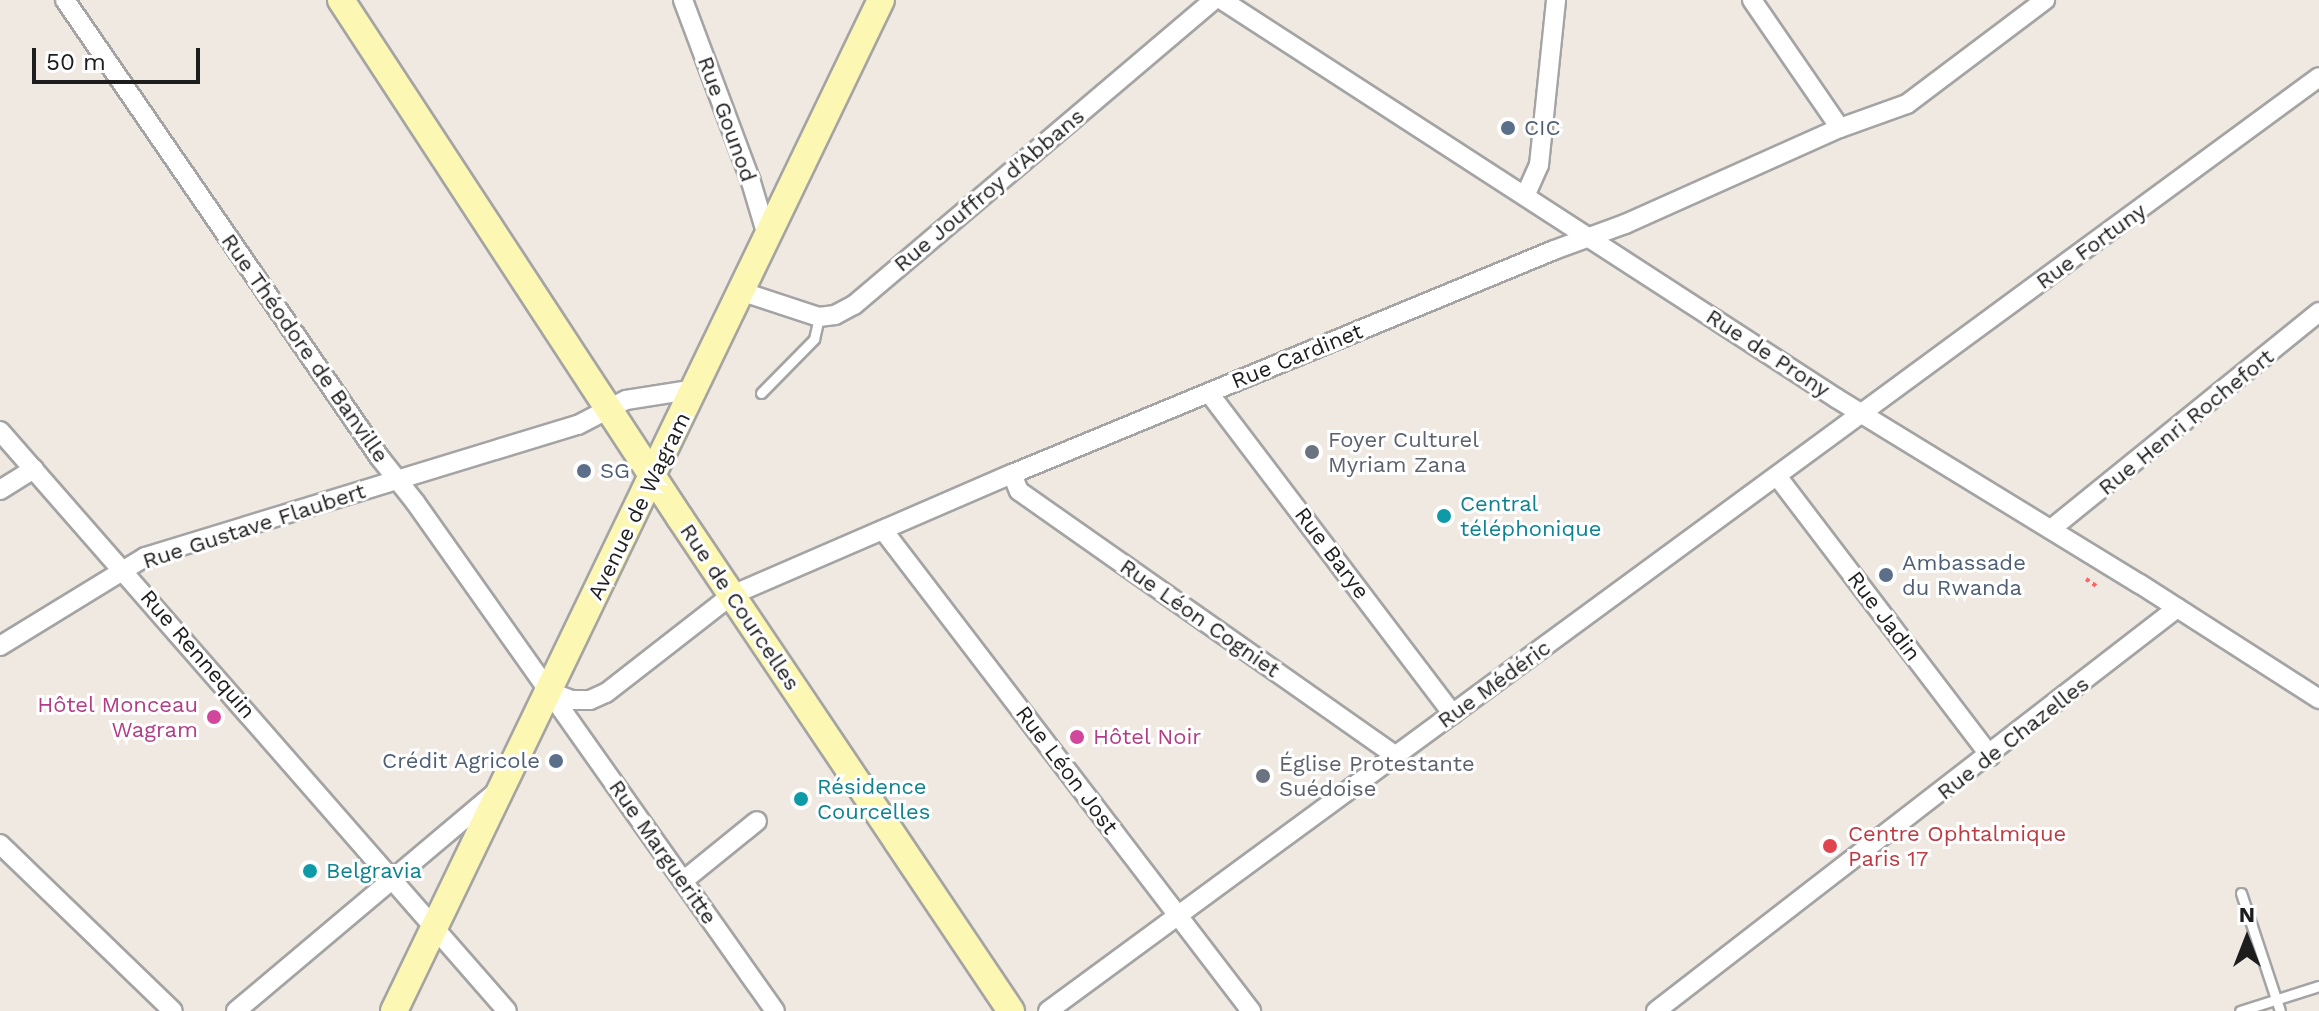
<!DOCTYPE html>
<meta charset="utf-8">
<style>
body{margin:0}
#map{position:relative;width:2319px;height:1011px;overflow:hidden;background:#efe9e2;font-family:"Work Sans",sans-serif}
div>[style]{position:absolute}
.path>*{height:4px;margin-top:-2px;transform-origin:0;background:repeating-linear-gradient(90deg,#ff6364 0 4px,transparent 0 8px)}
.roads{filter:drop-shadow(2px 0 #a4a4a4) drop-shadow(-2px 0 #a4a4a4) drop-shadow(0 2px #a4a4a4) drop-shadow(0 -2px #a4a4a4)}
.lane>*{height:9px;margin:-4.5px;padding:0 4.5px;transform-origin:4.5px;border-radius:4.5px;background:#fff}
.street>*{height:18px;margin:-9px;padding:0 9px;transform-origin:9px;border-radius:9px;background:#fff}
.secondary>*{height:26px;margin:-13px;padding:0 13px;transform-origin:13px;border-radius:13px;background:#fcf8b3}
.dots>*{width:22px;height:22px;translate:-50% -50%;box-sizing:border-box;border:4px solid #fff;border-radius:50%}
span{translate:-50% -50%;white-space:nowrap;text-align:center;line-height:1.15;-webkit-text-stroke:6px #fff;paint-order:stroke}
.street-label{font-size:22px;color:#1d1d1d}
.service-label{font-size:22px;color:#4e5e75}
.left{translate:0 -50%;text-align:left}
.right{translate:-100% -50%;text-align:right}
.worship-label{font-size:22px;color:#5b616d}
.culture-label{font-size:22px;color:#0d838f}
.hotel-label{font-size:22px;color:#b23c85}
.health-label{font-size:22px;color:#be3a42}
.north{position:absolute;left:2207px;top:899px;width:80px;height:80px;-webkit-text-stroke:6px #fff;paint-order:stroke;rotate:0deg;font-size:22px;font-weight:700;line-height:32px;text-align:center;color:#1d1d1d}
.north::after{content:'';display:block;margin:auto;width:28px;height:36px;background:#1d1d1d;clip-path:polygon(50% 0,100% 100%,50% 72%,0 100%)}
.scale{position:absolute;left:32px;top:48px;width:168px;height:36px;box-sizing:border-box;border:4px solid #1d1d1d;border-top:0;padding-left:10px;font-size:24px;line-height:28px;white-space:nowrap;color:#1d1d1d;-webkit-text-stroke:6px #fff;paint-order:stroke}
</style>
<div id="map">
<div class="path">
<i style="left:2086px;top:579px;width:14px;rotate:34deg"></i>
</div>
<div class="roads">
<div class="lane">
<i style="left:761px;top:393px;width:76px;rotate:-45.5deg"></i>
<i style="left:814px;top:339px;width:23px;rotate:-77deg"></i>
<i style="left:2241px;top:893px;width:124px;rotate:71.7deg"></i>
<i style="left:2240px;top:1011px;width:83px;rotate:-17.6deg"></i>
</div>
<div class="street">
<i style="left:65px;top:0;width:556px;rotate:55.48deg"></i>
<i style="left:380px;top:458px;width:56px;rotate:51.5deg"></i>
<i style="left:415px;top:502px;width:623px;rotate:54.73deg"></i>
<i style="left:683px;top:0;width:194px;rotate:69.5deg"></i>
<i style="left:751px;top:182px;width:59px;rotate:73.4deg"></i>
<i style="left:1222px;top:0;width:732px;rotate:32.95deg"></i>
<i style="left:1836px;top:398px;width:356px;rotate:31.5deg"></i>
<i style="left:2140px;top:584px;width:213px;rotate:32.7deg"></i>
<i style="left:1752px;top:0;width:155px;rotate:55.5deg"></i>
<i style="left:1526px;top:194px;width:32px;rotate:-66deg"></i>
<i style="left:1539px;top:165px;width:166px;rotate:-84.1deg"></i>
<i style="left:743px;top:292px;width:80px;rotate:18.2deg"></i>
<i style="left:819px;top:317px;width:16px;rotate:-7deg"></i>
<i style="left:835px;top:315px;width:21px;rotate:-28deg"></i>
<i style="left:854px;top:305px;width:472px;rotate:-40.3deg"></i>
<i style="left:1209px;top:393px;width:403px;rotate:52.8deg"></i>
<i style="left:0;top:431px;width:770px;rotate:48.84deg"></i>
<i style="left:1012px;top:474px;width:18px;rotate:68deg"></i>
<i style="left:1019px;top:491px;width:461px;rotate:35.1deg"></i>
<i style="left:1777px;top:476px;width:352px;rotate:52.7deg"></i>
<i style="left:0;top:490px;width:40px;rotate:-32deg"></i>
<i style="left:2051px;top:529px;width:345px;rotate:-39deg"></i>
<i style="left:883px;top:530px;width:606px;rotate:52.58deg"></i>
<i style="left:0;top:646px;width:170px;rotate:-31.5deg"></i>
<i style="left:145px;top:557px;width:453px;rotate:-17deg"></i>
<i style="left:578px;top:425px;width:54px;rotate:-27.5deg"></i>
<i style="left:626px;top:400px;width:71px;rotate:-8.9deg"></i>
<i style="left:550px;top:692px;width:23px;rotate:20deg"></i>
<i style="left:572px;top:700px;width:18px"></i>
<i style="left:590px;top:700px;width:17px;rotate:-24deg"></i>
<i style="left:606px;top:693px;width:160px;rotate:-37.9deg"></i>
<i style="left:732px;top:595px;width:305px;rotate:-23.4deg"></i>
<i style="left:1012px;top:474px;width:586px;rotate:-22.45deg"></i>
<i style="left:1554px;top:250px;width:76px;rotate:-20.1deg"></i>
<i style="left:1625px;top:224px;width:235px;rotate:-24.1deg"></i>
<i style="left:1840px;top:128px;width:71px;rotate:-19.7deg"></i>
<i style="left:1907px;top:104px;width:173px;rotate:-37deg"></i>
<i style="left:0;top:844px;width:240px;rotate:44deg"></i>
<i style="left:683px;top:881px;width:95px;rotate:-39deg"></i>
<i style="left:236px;top:1011px;width:341px;rotate:-40.1deg"></i>
<i style="left:1048px;top:1011px;width:1577px;rotate:-36.31deg"></i>
<i style="left:1656px;top:1011px;width:659px;rotate:-37.72deg"></i>
</div>
<div class="secondary">
<i style="left:341px;top:0;width:619px;rotate:56.8deg"></i>
<i style="left:680px;top:518px;width:594px;rotate:56.12deg"></i>
<i style="left:394px;top:1011px;width:1122px;rotate:-64.28deg"></i>
</div>
</div>
<div class="dots">
<i style="left:1508px;top:128px;background:#5c6f8a"></i>
<i style="left:1312px;top:452px;background:#6b7280"></i>
<i style="left:584px;top:471px;background:#5c6f8a"></i>
<i style="left:1444px;top:516px;background:#0f9aa8"></i>
<i style="left:1886px;top:575px;background:#5c6f8a"></i>
<i style="left:214px;top:717px;background:#d1479c"></i>
<i style="left:1077px;top:737px;background:#d1479c"></i>
<i style="left:556px;top:761px;background:#5c6f8a"></i>
<i style="left:1263px;top:776px;background:#6b7280"></i>
<i style="left:801px;top:799px;background:#0f9aa8"></i>
<i style="left:1830px;top:846px;background:#e0444e"></i>
<i style="left:310px;top:871px;background:#0f9aa8"></i>
</div>
<div class="street-label">
<span style="left:727px;top:119px;rotate:70deg">Rue Gounod</span>
<span style="left:989px;top:190px;rotate:-40deg">Rue Jouffroy d'Abbans</span>
<span style="left:2091px;top:246px;rotate:-36deg">Rue Fortuny</span>
<span style="left:305px;top:348px;rotate:55deg">Rue Théodore de Banville</span>
<span style="left:1768px;top:353px;rotate:33deg">Rue de Prony</span>
<span style="left:1297px;top:356px;rotate:-22deg">Rue Cardinet</span>
<span style="left:2186px;top:422px;rotate:-39deg">Rue Henri Rochefort</span>
<span style="left:639px;top:506px;rotate:-64deg">Avenue de Wagram</span>
<span style="left:254px;top:526px;rotate:-18deg">Rue Gustave Flaubert</span>
<span style="left:1332px;top:553px;rotate:53deg">Rue Barye</span>
<span style="left:740px;top:607px;rotate:56deg">Rue de Courcelles</span>
<span style="left:1884px;top:616px;rotate:53deg">Rue Jadin</span>
<span style="left:1200px;top:618px;rotate:35deg">Rue Léon Cogniet</span>
<span style="left:198px;top:654px;rotate:49deg">Rue Rennequin</span>
<span style="left:1494px;top:684px;rotate:-36deg">Rue Médéric</span>
<span style="left:2013px;top:738px;rotate:-38deg">Rue de Chazelles</span>
<span style="left:1067px;top:770px;rotate:53deg">Rue Léon Jost</span>
<span style="left:663px;top:852px;rotate:55deg">Rue Margueritte</span>
</div>
<div class="service-label">
<span class="left" style="left:1524px;top:128px">CIC</span>
<span class="left" style="left:600px;top:471px">SG</span>
<span class="left" style="left:1902px;top:575px">Ambassade<br>du Rwanda</span>
<span class="right" style="left:540px;top:761px">Crédit Agricole</span>
</div>
<div class="worship-label">
<span class="left" style="left:1328px;top:452px">Foyer Culturel<br>Myriam Zana</span>
<span class="left" style="left:1279px;top:776px">Église Protestante<br>Suédoise</span>
</div>
<div class="culture-label">
<span class="left" style="left:1460px;top:516px">Central<br>téléphonique</span>
<span class="left" style="left:817px;top:799px">Résidence<br>Courcelles</span>
<span class="left" style="left:326px;top:871px">Belgravia</span>
</div>
<div class="hotel-label">
<span class="right" style="left:198px;top:717px">Hôtel Monceau<br>Wagram</span>
<span class="left" style="left:1093px;top:737px">Hôtel Noir</span>
</div>
<div class="health-label">
<span class="left" style="left:1848px;top:846px">Centre Ophtalmique<br>Paris 17</span>
</div>
<div class="north">N</div>
<div class="scale">50 m</div>
</div>
